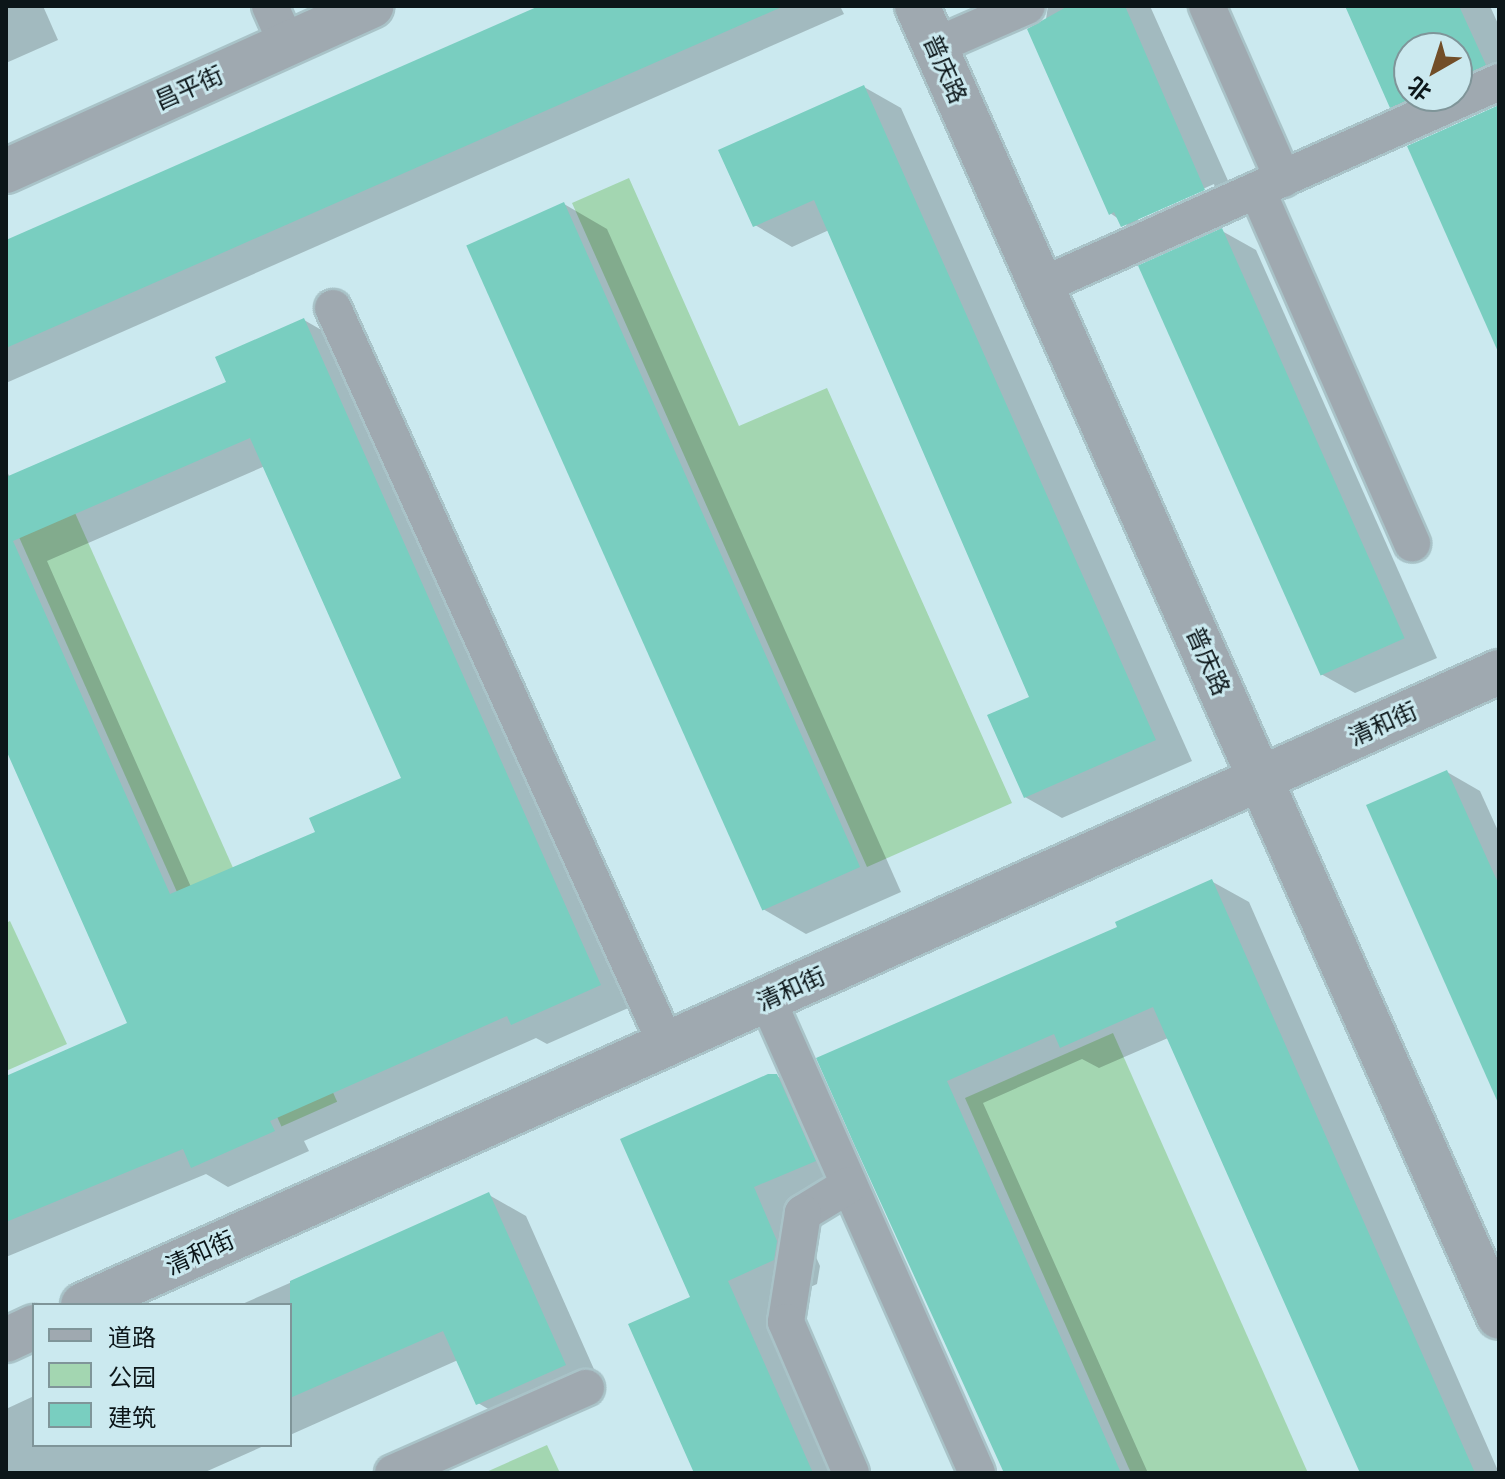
<!DOCTYPE html>
<meta charset="utf-8">
<style>
body{margin:0}
#map{position:relative;width:1505px;height:1479px;overflow:hidden;background:#cbe9ef;font-family:Ubuntu,"Noto Sans SC",sans-serif}
div>[style]{position:absolute}
.green>*{inset:0;background:#a3d6b1;transform-origin:0 0}
.shadow>*{inset:0;background:#0003}
.building>*{inset:0;background:#79cec0;transform-origin:0 0}
.roads{filter:drop-shadow(2px 0 #a9c3c8) drop-shadow(-2px 0 #a9c3c8) drop-shadow(0 2px #a9c3c8) drop-shadow(0 -2px #a9c3c8)}
.service>*{height:36px;margin:-18px;padding:0 18px;transform-origin:18px;border-radius:18px;background:#9fa9b0}
.tertiary>*{height:44px;margin:-22px;padding:0 22px;transform-origin:22px;border-radius:22px;background:#9fa9b0}
span{translate:-50% -50%;white-space:nowrap;text-align:center;line-height:1.15;-webkit-text-stroke:6px #cbe9ef;paint-order:stroke}
.street-label{font-size:24px;color:#0c1619}
.frame{position:absolute;inset:0;border:8px solid #0c1619;pointer-events:none}
.legend{position:absolute;left:32px;top:1303px;width:260px;height:144px;box-sizing:border-box;background:#cbe9ef;border:2px solid #7f9599;margin:0;padding:10px 14px;list-style:none;font-size:24px;color:#0c1619}
.legend li{display:flex;align-items:center;gap:16px;height:40px}
.legend b{width:40px;border:2px solid #7f9599}
.north{position:absolute;left:1393px;top:32px;width:80px;height:80px;box-sizing:border-box;background:#cbe9ef;border:2px solid #7f9599;border-radius:50%;rotate:219deg;font-size:22px;font-weight:700;line-height:32px;text-align:center;color:#0c1619}
.north::after{content:'';display:block;margin:auto;width:28px;height:36px;background:#724e28;clip-path:polygon(50% 0,100% 100%,50% 72%,0 100%)}
</style>
<div id="map">
<div class="green">
<i style="clip-path:polygon(629px 178px,739px 426px,827px 388px,1012px 803px,867px 867px,572px 203px)"></i>
<i style="left:63px;top:486px;width:674px;height:61px;rotate:66deg"></i>
<i style="clip-path:polygon(10px 921px,67px 1044px,6px 1071px,6px 923px)"></i>
<i style="clip-path:polygon(1113px 1033px,1308px 1473px,1131px 1473px,965px 1098px)"></i>
<i style="clip-path:polygon(547px 1445px,560px 1473px,484px 1473px)"></i>
</div>
<div class="shadow">
<i style="clip-path:polygon(6px 6px,43px 6px,58px 40px,6px 63px)"></i>
<i style="clip-path:polygon(543px 6px,840px 6px,844px 14px,6px 383px,6px 243px)"></i>
<i style="clip-path:polygon(evenodd,1048px 6px,1150px 6px,1242px 212px,1161px 248px,1110px 213px,1046px 19px,1048px 6px,1214px 184px,1215px 188px,1138px 222px,1138px 218px,1214px 184px)"></i>
<i style="clip-path:polygon(evenodd,1347px 6px,1490px 6px,1499px 26px,1499px 102px,1434px 131px,1391px 106px,1347px 6px,1409px 48px,1457px 48px,1457px 96px,1409px 96px,1409px 48px)"></i>
<i style="clip-path:polygon(864px 87px,901px 108px,1192px 761px,1062px 818px,1025px 797px,1031px 698px,829px 230px,792px 247px,755px 225px)"></i>
<i style="clip-path:polygon(564px 204px,607px 229px,901px 892px,806px 934px,763px 909px)"></i>
<i style="clip-path:polygon(1222px 231px,1256px 250px,1437px 658px,1355px 693px,1321px 674px)"></i>
<i style="clip-path:polygon(evenodd,304px 320px,339px 340px,635px 1005px,547px 1044px,536px 1038px,304px 1141px,309px 1151px,228px 1187px,206px 1174px,6px 1257px,6px 1078px,130px 1024px,6px 745px,6px 469px,10px 478px,228px 383px,304px 320px,265px 466px,404px 779px,318px 833px,191px 887px,47px 561px,265px 466px)"></i>
<i style="clip-path:polygon(1447px 772px,1480px 791px,1499px 833px,1499px 1100px)"></i>
<i style="clip-path:polygon(1211px 881px,1249px 902px,1499px 1473px,1362px 1473px,1168px 1038px,1099px 1068px,1082px 1059px,983px 1103px,1148px 1473px,1005px 1473px,819px 1059px,1120px 928px)"></i>
<i style="clip-path:polygon(777px 1076px,820px 1102px,857px 1185px,796px 1212px,820px 1266px,817px 1284px,770px 1305px,844px 1473px,697px 1473px,692px 1298px)"></i>
<i style="clip-path:polygon(489px 1195px,526px 1216px,601px 1385px,514px 1424px,478px 1403px,458px 1360px,290px 1435px,290px 1305px,240px 1305px)"></i>
<i style="clip-path:polygon(34px 1396px,34px 1445px,266px 1445px,203px 1473px,6px 1473px,6px 1409px)"></i>
</div>
<div class="building">
<i style="clip-path:polygon(539px 6px,784px 6px,6px 348px,6px 240px)"></i>
<i style="clip-path:polygon(1068px 6px,1125px 6px,1205px 190px,1121px 227px,1114px 212px,1109px 215px,1027px 29px)"></i>
<i style="clip-path:polygon(1345px 6px,1459px 6px,1486px 65px,1457px 78px,1457px 48px,1409px 48px,1409px 96px,1416px 96px,1390px 108px)"></i>
<i style="clip-path:polygon(864px 85px,1156px 740px,1024px 798px,987px 715px,1029px 697px,814px 200px,753px 227px,718px 150px)"></i>
<i style="clip-path:polygon(1499px 105px,1499px 354px,1407px 146px)"></i>
<i style="left:564px;top:202px;width:728px;height:107px;rotate:66deg"></i>
<i style="left:1222px;top:228px;width:449px;height:92px;rotate:66deg"></i>
<i style="clip-path:polygon(evenodd,304px 318px,601px 985px,511px 1025px,507px 1016px,270px 1121px,275px 1131px,191px 1168px,183px 1149px,6px 1222px,6px 1076px,127px 1023px,6px 750px,6px 477px,226px 382px,215px 357px,304px 318px,250px 438px,401px 778px,309px 818px,315px 832px,170px 894px,13px 541px,250px 438px)"></i>
<i style="clip-path:polygon(1447px 770px,1499px 885px,1499px 1105px,1366px 805px)"></i>
<i style="clip-path:polygon(1212px 879px,1475px 1473px,1360px 1473px,1153px 1007px,1060px 1048px,1054px 1034px,947px 1081px,1121px 1473px,1004px 1473px,854px 1144px,816px 1058px,1117px 927px,1115px 922px)"></i>
<i style="clip-path:polygon(768px 1074px,777px 1074px,816px 1161px,754px 1187px,777px 1241px,774px 1260px,728px 1281px,813px 1473px,694px 1473px,628px 1324px,690px 1297px,620px 1139px)"></i>
<i style="clip-path:polygon(489px 1192px,566px 1365px,476px 1405px,443px 1331px,290px 1398px,290px 1281px)"></i>
</div>
<div class="roads">
<div class="service">
<i style="left:270px;top:6px;width:42px;rotate:65.9deg"></i>
<i style="left:1207px;top:6px;width:189px;rotate:66.3deg"></i>
<i style="left:935px;top:46px;width:100px;rotate:-23.5deg"></i>
<i style="left:1257px;top:190px;width:386px;rotate:66.3deg"></i>
<i style="left:1041px;top:286px;width:501px;rotate:-24.01deg"></i>
<i style="left:333px;top:308px;width:808px;rotate:65.66deg"></i>
<i style="left:767px;top:999px;width:518px;rotate:66.1deg"></i>
<i style="left:849px;top:1185px;width:54px;rotate:148.7deg"></i>
<i style="left:803px;top:1213px;width:110px;rotate:98.9deg"></i>
<i style="left:786px;top:1322px;width:164px;rotate:66.7deg"></i>
<i style="left:393px;top:1473px;width:211px;rotate:-23.8deg"></i>
</div>
<div class="tertiary">
<i style="left:917px;top:6px;width:1434px;rotate:66.06deg"></i>
<i style="left:6px;top:171px;width:401px;rotate:-24.3deg"></i>
<i style="left:83px;top:1305px;width:1551px;rotate:-24.09deg"></i>
<i style="left:6px;top:1340px;width:31px;rotate:-25deg"></i>
</div>
</div>
<div class="street-label">
<span style="left:945px;top:69px;rotate:66deg">普庆路</span>
<span style="left:189px;top:88px;rotate:-24deg">昌平街</span>
<span style="left:1208px;top:661px;rotate:66deg">普庆路</span>
<span style="left:1383px;top:724px;rotate:-24deg">清和街</span>
<span style="left:791px;top:989px;rotate:-24deg">清和街</span>
<span style="left:200px;top:1253px;rotate:-24deg">清和街</span>
</div>
<div class="frame"></div>
<ul class="legend">
<li><b style="height:10px;background:#9fa9b0"></b>道路</li>
<li><b style="height:22px;background:#a3d6b1"></b>公园</li>
<li><b style="height:22px;background:#79cec0"></b>建筑</li>
</ul>
<div class="north">北</div>
</div>
